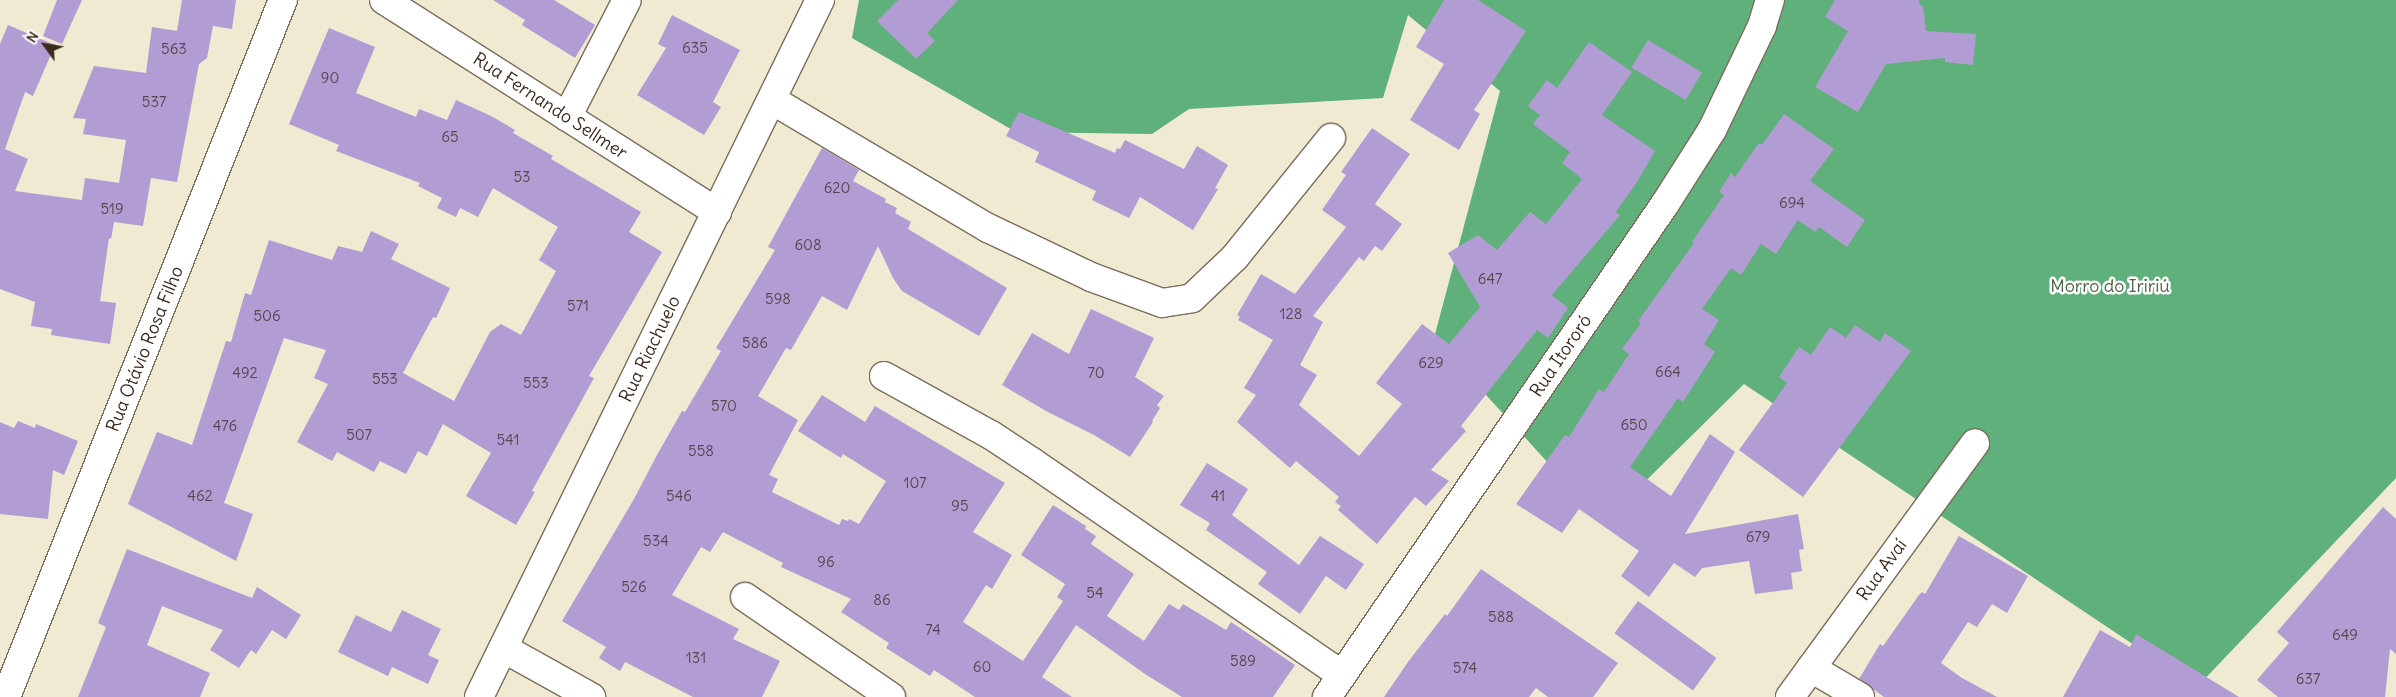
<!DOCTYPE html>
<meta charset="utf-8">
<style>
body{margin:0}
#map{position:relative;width:2396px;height:697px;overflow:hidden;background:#efead1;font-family:Delius,sans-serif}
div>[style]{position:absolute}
.forest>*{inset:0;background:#5fb07b}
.building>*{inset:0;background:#b29cd4;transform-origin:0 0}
.roads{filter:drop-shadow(1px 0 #7a6d5d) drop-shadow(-1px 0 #7a6d5d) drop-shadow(0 1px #7a6d5d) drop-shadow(0 -1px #7a6d5d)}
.street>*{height:28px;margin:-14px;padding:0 14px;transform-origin:14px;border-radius:14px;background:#fff}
span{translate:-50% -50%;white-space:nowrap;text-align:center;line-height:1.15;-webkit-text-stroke:5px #fff;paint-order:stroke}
.number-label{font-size:15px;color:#59464c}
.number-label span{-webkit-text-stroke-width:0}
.street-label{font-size:18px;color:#3b2a1e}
.park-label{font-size:18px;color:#4f6346}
.north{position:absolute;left:20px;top:20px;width:50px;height:50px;-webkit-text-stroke:4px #fff;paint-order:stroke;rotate:302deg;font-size:14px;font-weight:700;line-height:20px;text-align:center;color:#3b2a1e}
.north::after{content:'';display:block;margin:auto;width:18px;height:22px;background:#3b2a1e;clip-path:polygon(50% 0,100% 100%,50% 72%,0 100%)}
</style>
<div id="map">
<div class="forest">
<i style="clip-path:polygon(859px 0,2396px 0,2396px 478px,2197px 687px,1744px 384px,1603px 523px,1434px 338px,1500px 91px,1408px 15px,1383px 98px,1189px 109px,1152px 134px,1016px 132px,852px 38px)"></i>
</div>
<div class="building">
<i style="clip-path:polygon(57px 0,82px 0,62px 44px,43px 36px)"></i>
<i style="clip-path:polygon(182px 0,236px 0,232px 29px,213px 26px,207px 58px,199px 64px,177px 182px,151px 178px,143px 226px,114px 222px,111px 239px,109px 238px,100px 301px,116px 303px,110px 344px,51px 335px,52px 329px,31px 326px,35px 302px,0 289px,0 44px,8px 25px,55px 45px,33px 96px,25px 92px,5px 149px,28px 159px,15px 191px,82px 200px,85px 178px,119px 183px,126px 140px,83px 134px,86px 119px,73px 118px,94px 66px,146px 73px,152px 27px,177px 31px)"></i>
<i style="clip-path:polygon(493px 0,554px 0,595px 25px,575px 58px,522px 25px,525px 20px)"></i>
<i style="clip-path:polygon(898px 0,958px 0,927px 33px,935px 41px,916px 59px,877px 21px)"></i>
<i style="clip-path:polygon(1444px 0,1478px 0,1526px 31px,1474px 110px,1480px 114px,1459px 150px,1410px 120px,1444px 64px,1416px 47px)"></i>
<i style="clip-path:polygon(1835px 0,1919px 0,1920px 6px,1923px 5px,1926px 31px,1976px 34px,1973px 65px,1945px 62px,1945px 58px,1886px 64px,1858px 112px,1815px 87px,1848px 31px,1825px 17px)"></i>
<i style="clip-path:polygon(672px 15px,740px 50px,713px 102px,721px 107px,704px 135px,637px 95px,666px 48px,658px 44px)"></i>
<i style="clip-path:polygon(329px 28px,375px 47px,356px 93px,416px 117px,419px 109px,447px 120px,456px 100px,491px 116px,515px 130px,513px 133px,553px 156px,551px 159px,641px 212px,629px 232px,662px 252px,589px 376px,594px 378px,532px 491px,535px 492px,516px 525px,466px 496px,491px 453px,443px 424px,427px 456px,418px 451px,406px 474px,380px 461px,374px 472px,337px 452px,332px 461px,297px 442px,328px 384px,314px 378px,326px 350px,284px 338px,224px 503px,253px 514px,236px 561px,128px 504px,157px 432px,192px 445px,226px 341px,231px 342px,245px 293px,251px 295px,269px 240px,332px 260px,338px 246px,362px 252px,371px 231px,399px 244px,391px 259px,450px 288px,436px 318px,433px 317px,403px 373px,454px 401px,490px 332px,501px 324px,521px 335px,556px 271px,539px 260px,558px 227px,493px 188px,478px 217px,460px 208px,456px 217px,437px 208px,442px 198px,418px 186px,420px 183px,336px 151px,339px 145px,289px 124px)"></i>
<i style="left:1648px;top:40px;width:63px;height:32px;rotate:31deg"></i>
<i style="clip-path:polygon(1589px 42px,1632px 72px,1602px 115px,1655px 151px,1637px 182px,1616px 212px,1620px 215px,1552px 295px,1568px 308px,1548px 338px,1537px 330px,1461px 426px,1466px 431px,1431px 470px,1449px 481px,1426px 506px,1415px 497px,1377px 544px,1338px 510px,1341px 506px,1335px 502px,1339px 497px,1296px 461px,1290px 468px,1237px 422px,1256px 395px,1244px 388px,1273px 340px,1238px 320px,1240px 317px,1237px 315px,1261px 274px,1295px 294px,1346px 227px,1322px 210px,1346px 175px,1341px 172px,1372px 128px,1410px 154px,1375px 204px,1402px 224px,1382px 251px,1375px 246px,1364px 261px,1359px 257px,1313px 316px,1323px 322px,1300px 365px,1317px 375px,1299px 405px,1359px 456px,1402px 404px,1376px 383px,1422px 324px,1449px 344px,1480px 307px,1448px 253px,1478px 235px,1497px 250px,1530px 212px,1546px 224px,1582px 179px,1562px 163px,1570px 152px,1533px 124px,1540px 115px,1528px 106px,1547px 80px,1557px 88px)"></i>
<i style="clip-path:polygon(1019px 112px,1115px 153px,1117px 148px,1120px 149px,1125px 140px,1184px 169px,1197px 146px,1228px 165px,1215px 188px,1218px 189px,1193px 230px,1140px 197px,1129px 218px,1092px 200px,1096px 191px,1035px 162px,1039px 152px,1006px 136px)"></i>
<i style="clip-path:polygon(1784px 114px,1834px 149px,1810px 181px,1865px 220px,1847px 247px,1819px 227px,1815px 232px,1798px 220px,1776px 254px,1761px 244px,1741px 275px,1731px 268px,1702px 309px,1719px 320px,1704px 344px,1715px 352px,1683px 402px,1678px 398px,1630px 467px,1671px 496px,1710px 434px,1735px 452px,1685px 534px,1798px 514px,1804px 549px,1799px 550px,1802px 571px,1791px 573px,1793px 589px,1755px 594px,1749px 561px,1702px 568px,1695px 577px,1674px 563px,1649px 597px,1621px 576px,1639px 551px,1579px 509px,1562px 533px,1516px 504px,1565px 435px,1569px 437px,1599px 389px,1604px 392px,1629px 354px,1622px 349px,1641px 323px,1638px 321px,1694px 243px,1692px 242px,1724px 195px,1719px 192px,1731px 173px,1735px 177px,1759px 143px,1762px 145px)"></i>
<i style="clip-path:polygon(822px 148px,859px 170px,853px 181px,886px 199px,885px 202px,897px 208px,895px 213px,911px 222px,908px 229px,1007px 288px,979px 336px,902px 291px,893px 278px,878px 246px,847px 310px,822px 296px,791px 350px,786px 348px,758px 396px,798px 420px,769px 475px,778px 479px,772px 492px,839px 525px,842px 519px,848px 521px,849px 519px,859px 524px,886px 481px,843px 454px,841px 458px,798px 431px,822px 395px,865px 422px,875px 406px,1005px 483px,973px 532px,1012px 555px,992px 589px,986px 585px,963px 622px,1023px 661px,1063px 601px,1057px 597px,1065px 584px,1021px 555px,1053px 505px,1086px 526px,1085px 529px,1096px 536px,1091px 544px,1134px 574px,1107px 616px,1144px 641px,1169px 604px,1179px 610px,1183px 604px,1226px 630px,1231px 622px,1295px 665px,1273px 697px,1182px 697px,1145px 674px,1076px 625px,1042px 677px,1072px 697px,975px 697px,934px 670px,930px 676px,886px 648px,889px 643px,841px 612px,851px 599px,781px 567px,783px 563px,723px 532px,710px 552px,701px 547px,672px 595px,739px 629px,733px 639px,780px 661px,762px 697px,693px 697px,625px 662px,620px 671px,599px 658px,606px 647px,562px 621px,634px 499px,657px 455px,682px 411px,685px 412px,721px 351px,716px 348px,775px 250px,768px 247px)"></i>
<i style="clip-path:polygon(1091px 309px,1154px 338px,1135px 377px,1164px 396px,1157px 405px,1160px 408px,1152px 421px,1153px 422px,1130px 457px,1094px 435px,1046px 411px,1002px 385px,1032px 333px,1069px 354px)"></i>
<i style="clip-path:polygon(1855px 325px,1880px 342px,1885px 333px,1911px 351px,1803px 497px,1739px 450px,1787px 383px,1779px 377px,1799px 347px,1811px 355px,1830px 327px,1846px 338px)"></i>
<i style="clip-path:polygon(18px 421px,35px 428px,36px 424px,78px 441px,64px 475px,53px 470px,48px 519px,0 514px,0 422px,14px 428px)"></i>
<i style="clip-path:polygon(1207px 463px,1248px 489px,1232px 515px,1299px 565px,1320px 536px,1364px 564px,1346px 590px,1326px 576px,1300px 614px,1258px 584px,1267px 572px,1206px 530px,1210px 523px,1180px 505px)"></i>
<i style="clip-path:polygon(2383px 507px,2396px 519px,2396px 654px,2390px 649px,2385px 697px,2278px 697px,2257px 680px,2289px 643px,2277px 632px)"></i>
<i style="clip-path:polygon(1959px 536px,2028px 576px,2007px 613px,1992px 604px,1977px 627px,1968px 622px,1941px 663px,1962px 678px,1997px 697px,1884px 697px,1859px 679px,1880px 644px,1883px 646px,1919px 595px,1922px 592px,1925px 594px)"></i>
<i style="clip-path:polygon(127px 549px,252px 598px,257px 587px,301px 615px,286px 639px,272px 630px,256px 654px,251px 650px,239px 668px,210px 650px,223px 630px,162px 606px,147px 645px,210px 673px,200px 697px,78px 697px,106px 627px,98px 623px)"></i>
<i style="clip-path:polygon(1481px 569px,1618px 663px,1593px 697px,1548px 697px,1536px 688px,1529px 697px,1384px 697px,1408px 662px,1445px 614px,1447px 616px)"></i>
<i style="left:1638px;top:601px;width:97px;height:40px;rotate:36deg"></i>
<i style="clip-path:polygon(402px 610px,441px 629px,428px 655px,439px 660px,428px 684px,392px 667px,388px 676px,338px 652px,356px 615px,391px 632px)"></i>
<i style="clip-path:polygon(2100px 630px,2130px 647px,2136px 634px,2239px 697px,2063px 697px)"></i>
</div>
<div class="roads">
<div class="street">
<i style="left:384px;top:0;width:395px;rotate:32.5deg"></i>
<i style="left:772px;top:100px;width:251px;rotate:30.7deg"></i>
<i style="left:988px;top:228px;width:114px;rotate:25.4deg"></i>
<i style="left:1091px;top:277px;width:76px;rotate:20.1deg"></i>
<i style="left:1162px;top:303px;width:30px;rotate:-9deg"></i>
<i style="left:1192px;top:298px;width:59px;rotate:-43.6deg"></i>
<i style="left:1235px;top:257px;width:153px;rotate:-51.1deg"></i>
<i style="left:567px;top:117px;width:131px;rotate:-62.9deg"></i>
<i style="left:884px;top:376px;width:122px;rotate:28.9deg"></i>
<i style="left:991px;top:435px;width:49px;rotate:33.4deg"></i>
<i style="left:1032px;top:462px;width:376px;rotate:34.5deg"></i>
<i style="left:745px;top:597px;width:177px;rotate:34.4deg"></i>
<i style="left:503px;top:648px;width:101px;rotate:29.1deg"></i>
<i style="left:1811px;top:668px;width:57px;rotate:30.6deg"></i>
<i style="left:6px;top:697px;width:750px;rotate:-68.33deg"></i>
<i style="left:479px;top:697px;width:776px;rotate:-63.93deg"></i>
<i style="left:1327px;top:697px;width:598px;rotate:-55.57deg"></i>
<i style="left:1665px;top:204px;width:88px;rotate:-57.6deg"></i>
<i style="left:1712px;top:130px;width:115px;rotate:-64.3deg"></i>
<i style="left:1762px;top:26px;width:27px;rotate:-73deg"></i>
<i style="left:1790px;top:697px;width:314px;rotate:-53.9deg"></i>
</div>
</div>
<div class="number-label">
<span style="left:695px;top:48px">635</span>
<span style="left:174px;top:49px">563</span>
<span style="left:330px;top:78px">90</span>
<span style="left:154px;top:102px">537</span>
<span style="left:450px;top:137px">65</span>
<span style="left:522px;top:177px">53</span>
<span style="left:837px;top:188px">620</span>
<span style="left:1792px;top:203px">694</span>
<span style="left:112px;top:209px">519</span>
<span style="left:808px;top:245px">608</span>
<span style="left:1490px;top:279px">647</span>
<span style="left:778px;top:299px">598</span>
<span style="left:578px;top:306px">571</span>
<span style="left:1291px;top:314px">128</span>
<span style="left:267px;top:316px">506</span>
<span style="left:755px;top:343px">586</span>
<span style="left:1431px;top:363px">629</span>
<span style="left:1668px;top:372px">664</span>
<span style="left:245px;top:373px">492</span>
<span style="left:1096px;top:373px">70</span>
<span style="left:385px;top:379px">553</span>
<span style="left:536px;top:383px">553</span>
<span style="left:724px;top:406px">570</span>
<span style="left:1634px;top:425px">650</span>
<span style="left:225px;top:426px">476</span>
<span style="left:359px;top:435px">507</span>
<span style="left:508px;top:440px">541</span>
<span style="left:701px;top:451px">558</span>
<span style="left:915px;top:483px">107</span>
<span style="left:200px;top:496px">462</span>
<span style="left:679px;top:496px">546</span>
<span style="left:1218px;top:496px">41</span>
<span style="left:960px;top:506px">95</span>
<span style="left:1758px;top:537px">679</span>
<span style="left:656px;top:541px">534</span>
<span style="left:826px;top:562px">96</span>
<span style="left:634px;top:587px">526</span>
<span style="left:1095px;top:593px">54</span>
<span style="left:882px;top:600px">86</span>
<span style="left:1501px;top:617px">588</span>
<span style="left:933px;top:630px">74</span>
<span style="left:2345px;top:635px">649</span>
<span style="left:696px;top:658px">131</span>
<span style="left:1243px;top:661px">589</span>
<span style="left:982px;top:667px">60</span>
<span style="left:1465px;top:668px">574</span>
<span style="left:2308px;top:679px">637</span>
</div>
<div class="street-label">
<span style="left:550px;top:106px;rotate:33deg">Rua Fernando Sellmer</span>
<span style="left:145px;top:349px;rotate:-68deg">Rua Otávio Rosa Filho</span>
<span style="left:650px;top:349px;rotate:-64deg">Rua Riachuelo</span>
<span style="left:1561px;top:356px;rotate:-56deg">Rua Itororó</span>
<span style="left:1882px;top:570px;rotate:-54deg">Rua Avaí</span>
</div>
<div class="park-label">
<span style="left:2110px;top:286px">Morro do Iririú</span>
</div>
<div class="north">N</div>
</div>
